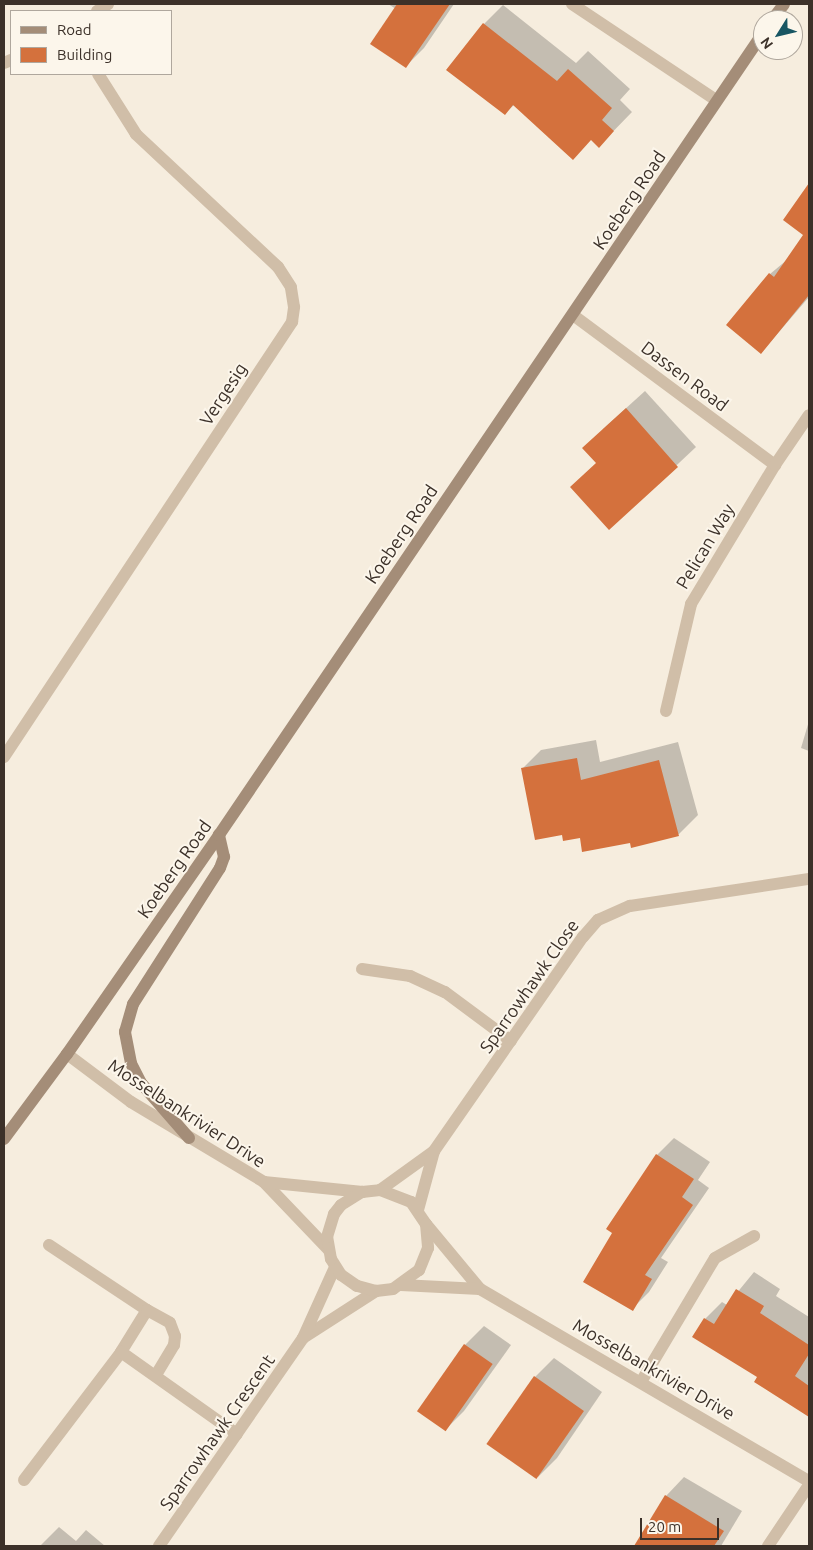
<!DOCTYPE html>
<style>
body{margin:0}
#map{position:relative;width:813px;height:1550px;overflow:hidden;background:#f6edde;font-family:Ubuntu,sans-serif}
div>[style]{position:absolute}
.shadow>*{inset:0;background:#0003}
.building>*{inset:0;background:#d4713d;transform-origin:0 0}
.service>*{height:12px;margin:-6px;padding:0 6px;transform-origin:6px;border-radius:6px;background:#d0bea8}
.minor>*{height:12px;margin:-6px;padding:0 6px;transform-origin:6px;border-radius:6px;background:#d0bea8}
.tertiary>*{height:12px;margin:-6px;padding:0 6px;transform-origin:6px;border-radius:6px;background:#d0bea8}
.secondary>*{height:12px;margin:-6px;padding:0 6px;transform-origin:6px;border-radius:6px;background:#a48d78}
span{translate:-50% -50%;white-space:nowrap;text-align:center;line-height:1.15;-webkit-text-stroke:4px #fcf6eb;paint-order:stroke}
.street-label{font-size:18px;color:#3c3129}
.frame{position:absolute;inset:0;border:5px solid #3c3129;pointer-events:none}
.legend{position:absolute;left:10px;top:10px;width:162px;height:65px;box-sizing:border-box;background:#fcf6eb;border:1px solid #afa79d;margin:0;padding:6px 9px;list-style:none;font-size:15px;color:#3c3129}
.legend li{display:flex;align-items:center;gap:10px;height:25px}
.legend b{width:25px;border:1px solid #afa79d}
.north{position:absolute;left:753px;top:10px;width:50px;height:50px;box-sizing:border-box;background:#fcf6eb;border:1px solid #afa79d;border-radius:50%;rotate:234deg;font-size:14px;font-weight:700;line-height:20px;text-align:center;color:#3c3129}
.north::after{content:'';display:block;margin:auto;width:18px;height:22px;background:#185663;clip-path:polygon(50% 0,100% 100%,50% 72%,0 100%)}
.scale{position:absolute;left:640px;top:1518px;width:79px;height:22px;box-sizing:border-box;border:2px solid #3c3129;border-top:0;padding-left:6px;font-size:15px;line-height:18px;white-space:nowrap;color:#3c3129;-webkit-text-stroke:4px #fcf6eb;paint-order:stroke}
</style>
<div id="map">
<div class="shadow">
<i style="clip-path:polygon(388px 4px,454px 4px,424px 48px,406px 66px,396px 9px)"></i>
<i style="clip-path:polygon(503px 5px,576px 63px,588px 51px,630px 89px,620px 100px,632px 112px,599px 146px,592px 139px,514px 105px,504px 114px,484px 24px)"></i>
<i style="clip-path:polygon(809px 188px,809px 297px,761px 353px,728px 325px,770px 274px,788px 259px,805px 234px,803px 194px)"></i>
<i style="clip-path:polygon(645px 391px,696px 447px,610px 528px,597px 462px,603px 429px)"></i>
<i style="clip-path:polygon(809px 721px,809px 751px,801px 748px)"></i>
<i style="clip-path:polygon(596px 740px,600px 762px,678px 742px,698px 815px,679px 834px,632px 847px,631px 842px,563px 833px,522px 769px,541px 750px)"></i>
<i style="clip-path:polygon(674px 1138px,710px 1162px,698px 1180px,709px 1188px,661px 1258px,668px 1262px,649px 1292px,632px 1309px,614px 1233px,607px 1228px,657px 1155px)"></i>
<i style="clip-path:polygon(754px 1272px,780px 1289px,776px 1296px,809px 1317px,809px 1416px,756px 1382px,759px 1377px,694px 1337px,705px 1319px,722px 1302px,727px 1305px)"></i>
<i style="clip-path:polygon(484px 1326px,511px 1345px,464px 1411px,445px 1430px,465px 1345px)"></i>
<i style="clip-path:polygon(554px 1358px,602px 1392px,557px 1458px,538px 1477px,535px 1377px)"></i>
<i style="clip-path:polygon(684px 1477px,742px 1511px,721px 1546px,636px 1546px,666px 1496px)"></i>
<i style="clip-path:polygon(59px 1527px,76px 1541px,86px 1530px,105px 1546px,40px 1546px)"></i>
</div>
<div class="building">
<i style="clip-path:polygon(397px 4px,450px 4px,406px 68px,370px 44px)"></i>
<i style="clip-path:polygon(483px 23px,557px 81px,568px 69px,612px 108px,602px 120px,614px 131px,599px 148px,591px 140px,573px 160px,513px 105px,505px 115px,446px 70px)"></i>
<i style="clip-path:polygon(809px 183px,809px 295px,761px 354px,726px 325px,769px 273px,774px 277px,803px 235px,783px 220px)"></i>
<i style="clip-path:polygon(626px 408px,678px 467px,609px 530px,570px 487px,596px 463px,582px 448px)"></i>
<i style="clip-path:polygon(577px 758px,581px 780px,659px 760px,679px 836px,631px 848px,630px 843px,582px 852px,580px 838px,563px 841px,562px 835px,535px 840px,521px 768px)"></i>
<i style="clip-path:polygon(656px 1154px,694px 1179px,682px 1197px,693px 1205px,645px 1275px,652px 1279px,633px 1311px,583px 1282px,612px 1233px,606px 1229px)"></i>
<i style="clip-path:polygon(736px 1289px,764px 1306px,760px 1313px,809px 1345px,809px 1354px,795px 1376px,809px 1386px,809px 1417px,754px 1382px,757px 1377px,692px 1337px,704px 1318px,714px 1324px)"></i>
<i style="left:464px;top:1344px;width:35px;height:82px;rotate:35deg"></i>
<i style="left:534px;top:1376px;width:61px;height:83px;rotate:35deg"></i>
<i style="clip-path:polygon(665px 1495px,724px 1531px,714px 1546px,634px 1546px)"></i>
</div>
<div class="service">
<i style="left:49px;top:1245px;width:118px;rotate:33.6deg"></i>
<i style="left:147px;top:1310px;width:49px;rotate:121.8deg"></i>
<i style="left:147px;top:1310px;width:26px;rotate:29deg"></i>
<i style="left:170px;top:1323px;width:14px;rotate:69deg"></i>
<i style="left:175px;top:1336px;width:9px;rotate:96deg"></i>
<i style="left:174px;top:1345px;width:35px;rotate:121deg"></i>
<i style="left:641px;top:1382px;width:144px;rotate:-59.2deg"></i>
<i style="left:715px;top:1258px;width:45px;rotate:-29.4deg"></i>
<i style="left:24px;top:1480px;width:161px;rotate:-52.8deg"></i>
<i style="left:121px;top:1352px;width:142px;rotate:35.3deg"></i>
</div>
<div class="minor">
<i style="left:572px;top:4px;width:173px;rotate:33.7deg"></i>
<i style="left:97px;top:11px;width:13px;rotate:-32deg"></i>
<i style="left:4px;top:63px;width:8px;rotate:-23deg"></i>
<i style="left:573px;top:315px;width:252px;rotate:36.6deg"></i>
<i style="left:666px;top:711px;width:110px;rotate:-76.8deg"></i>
<i style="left:691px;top:604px;width:162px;rotate:-58.9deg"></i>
<i style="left:775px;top:465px;width:60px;rotate:-55.8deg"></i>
<i style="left:4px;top:757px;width:522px;rotate:-56.49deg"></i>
<i style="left:292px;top:322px;width:15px;rotate:-82deg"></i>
<i style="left:294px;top:307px;width:20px;rotate:-99deg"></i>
<i style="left:291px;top:287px;width:24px;rotate:-123deg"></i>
<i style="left:278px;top:267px;width:195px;rotate:-136.9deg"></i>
<i style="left:136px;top:134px;width:71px;rotate:-122.3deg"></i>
<i style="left:362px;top:969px;width:49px;rotate:8.3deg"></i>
<i style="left:410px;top:976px;width:38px;rotate:25deg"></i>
<i style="left:445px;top:992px;width:82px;rotate:36.6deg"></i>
<i style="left:380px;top:1190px;width:67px;rotate:-35.8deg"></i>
<i style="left:434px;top:1151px;width:261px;rotate:-55.2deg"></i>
<i style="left:583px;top:937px;width:23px;rotate:-49deg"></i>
<i style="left:598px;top:920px;width:35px;rotate:-24deg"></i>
<i style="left:630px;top:906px;width:181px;rotate:-8.6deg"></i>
<i style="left:418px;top:1210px;width:61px;rotate:-74.8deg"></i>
<i style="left:303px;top:1338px;width:87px;rotate:-32.8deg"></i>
<i style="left:159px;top:1546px;width:253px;rotate:-55.3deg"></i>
<i style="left:303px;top:1338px;width:78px;rotate:-65.7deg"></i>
<i style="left:768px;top:1546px;width:73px;rotate:-56.1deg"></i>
</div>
<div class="tertiary">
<i style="left:67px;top:1054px;width:80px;rotate:36.9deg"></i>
<i style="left:131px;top:1102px;width:155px;rotate:31deg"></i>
<i style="left:264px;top:1182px;width:93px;rotate:46.3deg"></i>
<i style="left:264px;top:1182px;width:99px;rotate:5.8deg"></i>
<i style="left:362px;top:1192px;width:18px;rotate:-6deg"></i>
<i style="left:380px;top:1190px;width:33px;rotate:21deg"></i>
<i style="left:411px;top:1202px;width:27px;rotate:56deg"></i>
<i style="left:426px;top:1224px;width:24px;rotate:85deg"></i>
<i style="left:428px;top:1248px;width:24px;rotate:112deg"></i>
<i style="left:419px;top:1270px;width:32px;rotate:144deg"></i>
<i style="left:393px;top:1289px;width:17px;rotate:173deg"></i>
<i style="left:376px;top:1291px;width:20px;rotate:-165deg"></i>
<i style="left:357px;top:1286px;width:19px;rotate:-145deg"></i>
<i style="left:341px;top:1275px;width:19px;rotate:-122deg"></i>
<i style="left:331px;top:1259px;width:22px;rotate:-100deg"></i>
<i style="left:327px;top:1237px;width:24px;rotate:-73deg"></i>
<i style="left:334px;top:1214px;width:11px;rotate:-52deg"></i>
<i style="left:341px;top:1205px;width:25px;rotate:-32deg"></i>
<i style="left:426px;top:1224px;width:85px;rotate:50.3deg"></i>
<i style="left:480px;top:1289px;width:381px;rotate:30.3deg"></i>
<i style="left:401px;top:1285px;width:79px;rotate:2.9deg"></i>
</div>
<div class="secondary">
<i style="left:772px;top:20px;width:20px;rotate:-53deg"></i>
<i style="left:189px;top:1138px;width:73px;rotate:-131.1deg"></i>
<i style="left:141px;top:1083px;width:22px;rotate:-117deg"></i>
<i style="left:131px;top:1063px;width:32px;rotate:-101deg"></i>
<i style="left:125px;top:1032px;width:29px;rotate:-74deg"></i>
<i style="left:133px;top:1004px;width:161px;rotate:-57.4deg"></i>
<i style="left:220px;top:868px;width:12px;rotate:-70deg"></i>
<i style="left:224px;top:857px;width:23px;rotate:-103deg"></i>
<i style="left:4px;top:1139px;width:106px;rotate:-53.5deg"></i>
<i style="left:67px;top:1054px;width:267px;rotate:-55.2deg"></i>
<i style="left:219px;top:835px;width:969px;rotate:-55.85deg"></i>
</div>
<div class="street-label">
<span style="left:629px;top:200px;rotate:-56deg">Koeberg Road</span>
<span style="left:685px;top:376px;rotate:37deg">Dassen Road</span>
<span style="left:223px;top:394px;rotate:-57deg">Vergesig</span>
<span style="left:401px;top:534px;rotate:-56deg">Koeberg Road</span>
<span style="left:705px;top:546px;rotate:-59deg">Pelican Way</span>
<span style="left:174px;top:869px;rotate:-55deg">Koeberg Road</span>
<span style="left:529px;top:986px;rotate:-55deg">Sparrowhawk Close</span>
<span style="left:187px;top:1113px;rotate:33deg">Mosselbankrivier Drive</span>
<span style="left:654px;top:1369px;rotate:30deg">Mosselbankrivier Drive</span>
<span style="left:217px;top:1432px;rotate:-55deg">Sparrowhawk Crescent</span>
</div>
<div class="frame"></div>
<ul class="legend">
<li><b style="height:6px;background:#a48d78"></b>Road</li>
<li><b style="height:14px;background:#d4713d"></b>Building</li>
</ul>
<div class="north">N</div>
<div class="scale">20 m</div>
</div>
